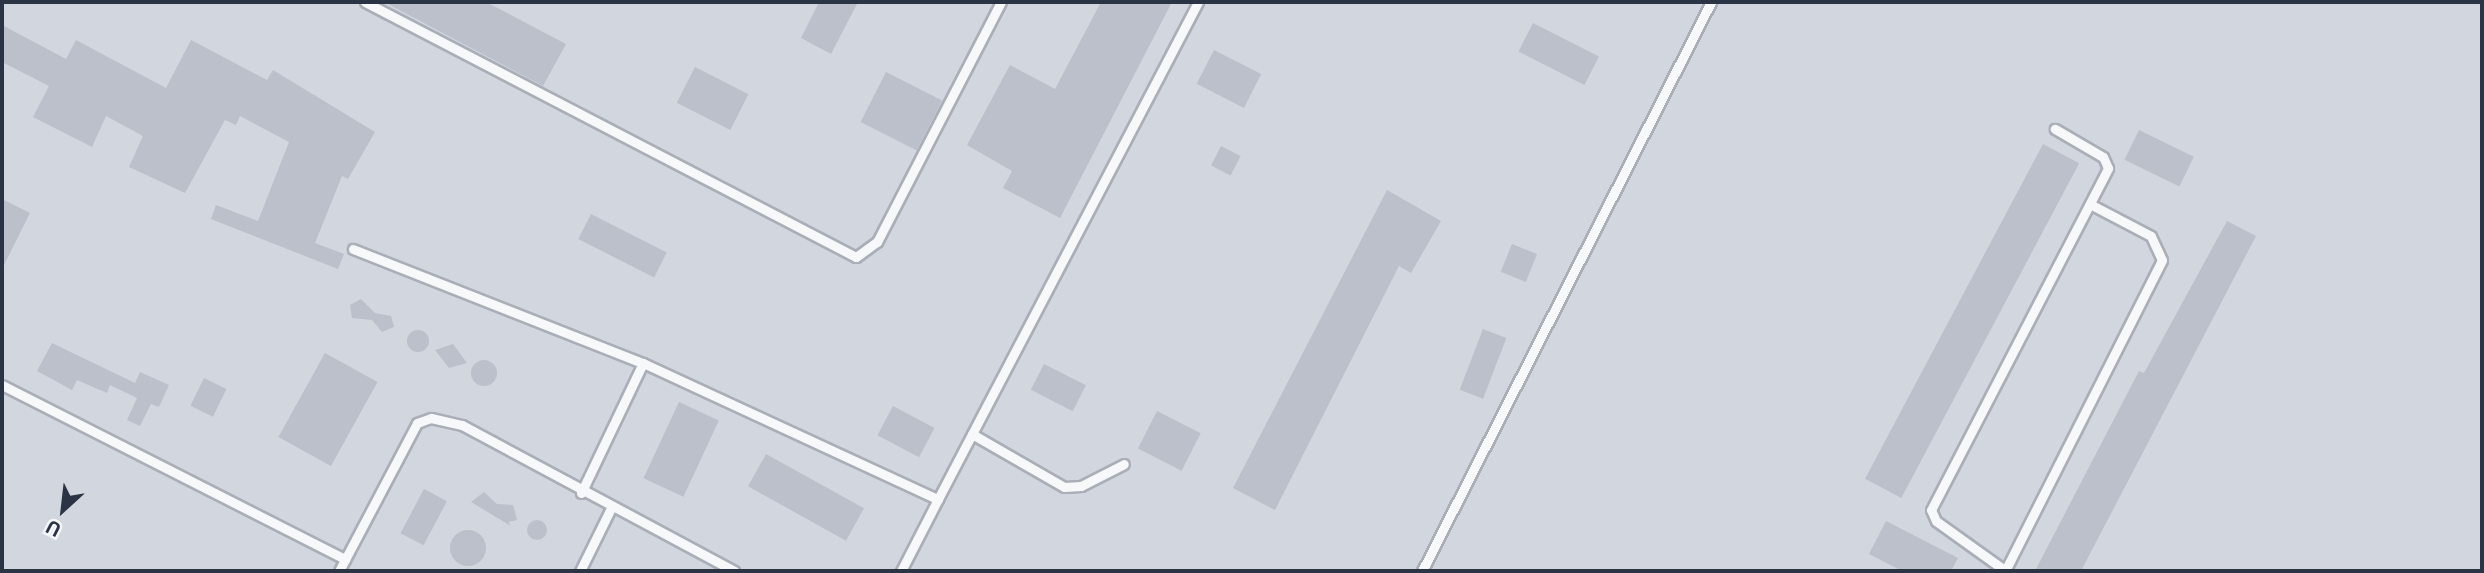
<!DOCTYPE html>
<style>
body{margin:0}
#map{position:relative;width:2484px;height:573px;overflow:hidden;background:#e4e7ec;font-family:"Public Sans",sans-serif}
div>[style]{position:absolute}
.built>*{inset:0;background:#d2d6de;transform-origin:0 0}
.building>*{inset:0;background:#bbc0ca;transform-origin:0 0}
.round{border-radius:50%}
.roads{filter:drop-shadow(2px 0 #a9aeb7) drop-shadow(-2px 0 #a9aeb7) drop-shadow(0 2px #a9aeb7) drop-shadow(0 -2px #a9aeb7)}
.lane>*{height:9px;margin:-4.5px;padding:0 4.5px;transform-origin:4.5px;border-radius:4.5px;background:#f7f8fa}
span{translate:-50% -50%;white-space:nowrap;text-align:center;line-height:1.15;-webkit-text-stroke:5px #f4f6f9;paint-order:stroke}
.frame{position:absolute;inset:0;border:4px solid #2b3445;pointer-events:none}
.north{position:absolute;left:28px;top:475px;width:70px;height:70px;-webkit-text-stroke:5px #f4f6f9;paint-order:stroke;rotate:207deg;font-size:19px;font-weight:700;line-height:28px;text-align:center;color:#2b3445}
.north::after{content:'';display:block;margin:auto;width:24px;height:32px;background:#2b3445;clip-path:polygon(50% 0,100% 100%,50% 72%,0 100%)}
</style>
<div id="map">
<div class="built">
<i style="left:2px;top:2px;width:2480px;height:569px"></i>
</div>
<div class="building">
<i style="clip-path:polygon(384px 2px,486px 2px,566px 44px,543px 86px)"></i>
<i style="clip-path:polygon(819px 2px,858px 2px,831px 54px,801px 38px)"></i>
<i style="clip-path:polygon(1101px 2px,1172px 2px,1060px 218px,1003px 188px,1012px 171px,967px 145px,1010px 65px,1055px 89px)"></i>
<i style="left:1533px;top:23px;width:74px;height:32px;rotate:27deg"></i>
<i style="clip-path:polygon(2px 25px,66px 59px,76px 40px,166px 88px,191px 40px,267px 80px,273px 70px,375px 132px,348px 179px,342px 176px,315px 243px,344px 254px,338px 269px,211px 219px,216px 205px,258px 221px,289px 142px,240px 116px,236px 125px,225px 120px,185px 193px,129px 167px,143px 136px,106px 116px,92px 147px,33px 117px,49px 86px,2px 62px)"></i>
<i style="left:1214px;top:50px;width:53px;height:38px;rotate:27deg"></i>
<i style="left:695px;top:67px;width:60px;height:40px;rotate:27deg"></i>
<i style="left:886px;top:72px;width:63px;height:56px;rotate:27deg"></i>
<i style="left:2139px;top:130px;width:61px;height:33px;rotate:26deg"></i>
<i style="left:2043px;top:144px;width:41px;height:379px;rotate:28deg"></i>
<i style="left:1221px;top:146px;width:22px;height:22px;rotate:27deg"></i>
<i style="clip-path:polygon(1387px 190px,1441px 221px,1411px 273px,1399px 266px,1275px 510px,1233px 488px)"></i>
<i style="clip-path:polygon(2px 199px,30px 213px,2px 269px)"></i>
<i style="left:591px;top:214px;width:85px;height:28px;rotate:27deg"></i>
<i style="clip-path:polygon(2227px 221px,2256px 236px,2081px 571px,2035px 571px,2139px 371px,2144px 373px)"></i>
<i style="left:1512px;top:244px;width:27px;height:30px;rotate:22deg"></i>
<i style="clip-path:polygon(361px 299px,375px 313px,391px 316px,394px 327px,382px 332px,372px 320px,352px 318px,350px 305px)"></i>
<i style="left:1483px;top:329px;width:25px;height:65px;rotate:21deg"></i>
<i class="round" style="left:407px;top:330px;width:22px;height:22px"></i>
<i style="clip-path:polygon(52px 343px,135px 383px,140px 372px,169px 385px,159px 407px,151px 404px,140px 426px,127px 420px,137px 398px,110px 385px,107px 393px,77px 380px,72px 390px,37px 371px)"></i>
<i style="clip-path:polygon(453px 344px,467px 363px,449px 368px,435px 350px)"></i>
<i style="left:325px;top:353px;width:60px;height:96px;rotate:29deg"></i>
<i class="round" style="left:471px;top:360px;width:26px;height:26px"></i>
<i style="left:1044px;top:364px;width:47px;height:29px;rotate:27deg"></i>
<i style="left:204px;top:378px;width:25px;height:31px;rotate:26deg"></i>
<i style="left:679px;top:402px;width:44px;height:84px;rotate:25deg"></i>
<i style="left:893px;top:406px;width:47px;height:33px;rotate:28deg"></i>
<i style="left:1157px;top:411px;width:49px;height:42px;rotate:27deg"></i>
<i style="left:766px;top:454px;width:112px;height:37px;rotate:29deg"></i>
<i style="left:424px;top:489px;width:26px;height:50px;rotate:28deg"></i>
<i style="clip-path:polygon(484px 492px,497px 504px,513px 505px,517px 520px,508px 522px,511px 526px,471px 502px)"></i>
<i class="round" style="left:527px;top:520px;width:20px;height:20px"></i>
<i style="clip-path:polygon(1886px 521px,1958px 558px,1951px 571px,1902px 571px,1869px 554px)"></i>
<i class="round" style="left:450px;top:530px;width:36px;height:36px"></i>
</div>
<div class="roads">
<div class="lane">
<i style="left:365px;top:2px;width:553px;rotate:27.45deg"></i>
<i style="left:856px;top:257px;width:26px;rotate:-36deg"></i>
<i style="left:877px;top:242px;width:270px;rotate:-62.7deg"></i>
<i style="left:353px;top:249px;width:312px;rotate:21.5deg"></i>
<i style="left:643px;top:363px;width:325px;rotate:24.8deg"></i>
<i style="left:938px;top:499px;width:561px;rotate:-62.38deg"></i>
<i style="left:2px;top:385px;width:385px;rotate:26.9deg"></i>
<i style="left:972px;top:434px;width:106px;rotate:29.9deg"></i>
<i style="left:1064px;top:487px;width:17px;rotate:-3deg"></i>
<i style="left:1081px;top:486px;width:48px;rotate:-27.1deg"></i>
<i style="left:581px;top:493px;width:144px;rotate:-64.5deg"></i>
<i style="left:2003px;top:569px;width:82px;rotate:-144.4deg"></i>
<i style="left:1936px;top:521px;width:12px;rotate:-114deg"></i>
<i style="left:1931px;top:510px;width:385px;rotate:-62.6deg"></i>
<i style="left:2108px;top:168px;width:12px;rotate:-114deg"></i>
<i style="left:2103px;top:157px;width:56px;rotate:-149.7deg"></i>
<i style="left:339px;top:571px;width:167px;rotate:-62.2deg"></i>
<i style="left:417px;top:423px;width:15px;rotate:-20deg"></i>
<i style="left:431px;top:418px;width:32px;rotate:13deg"></i>
<i style="left:462px;top:425px;width:309px;rotate:28.2deg"></i>
<i style="left:580px;top:571px;width:70px;rotate:-63.8deg"></i>
<i style="left:901px;top:571px;width:81px;rotate:-62.8deg"></i>
<i style="left:1422px;top:571px;width:638px;rotate:-63.07deg"></i>
<i style="left:2005px;top:571px;width:348px;rotate:-63.2deg"></i>
<i style="left:2162px;top:260px;width:26px;rotate:-115deg"></i>
<i style="left:2151px;top:236px;width:69px;rotate:-152.3deg"></i>
</div>
</div>
<div class="frame"></div>
<div class="north">U</div>
</div>
